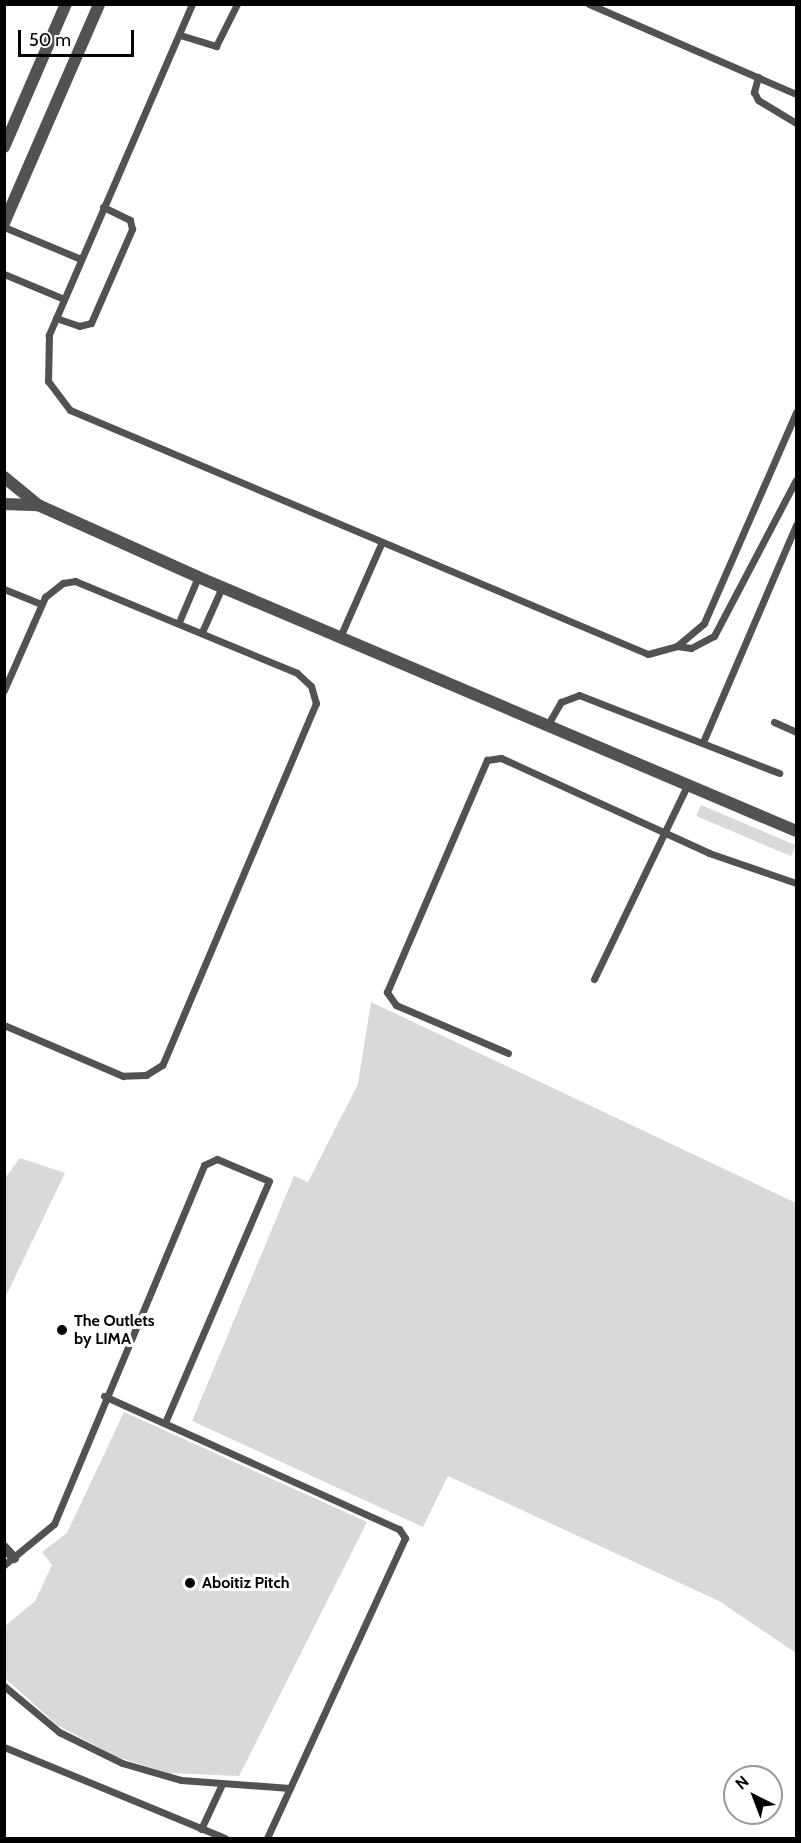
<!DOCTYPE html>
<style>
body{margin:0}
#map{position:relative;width:801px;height:1843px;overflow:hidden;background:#fff;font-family:Cabin,sans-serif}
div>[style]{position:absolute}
.green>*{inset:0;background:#d9d9d9;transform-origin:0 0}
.service>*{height:7px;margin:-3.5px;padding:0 3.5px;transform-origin:3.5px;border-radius:3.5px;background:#525252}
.pedestrian>*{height:10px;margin:-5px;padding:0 5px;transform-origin:5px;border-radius:5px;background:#525252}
.minor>*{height:12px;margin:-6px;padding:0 6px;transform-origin:6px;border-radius:6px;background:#525252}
.dots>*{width:16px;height:16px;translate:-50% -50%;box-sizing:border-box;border:3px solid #fff;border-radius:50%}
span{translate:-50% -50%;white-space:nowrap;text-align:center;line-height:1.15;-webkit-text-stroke:6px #fff;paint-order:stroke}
.poi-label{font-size:16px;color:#000;font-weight:700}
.left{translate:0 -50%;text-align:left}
.frame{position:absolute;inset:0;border:6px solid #000;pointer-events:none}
.north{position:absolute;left:723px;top:1765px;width:60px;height:60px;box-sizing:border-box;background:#fff;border:2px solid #999;border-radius:50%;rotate:318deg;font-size:16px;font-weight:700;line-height:24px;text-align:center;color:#000}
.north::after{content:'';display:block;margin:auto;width:21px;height:27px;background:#000;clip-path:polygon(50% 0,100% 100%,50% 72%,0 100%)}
.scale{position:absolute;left:18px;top:30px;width:116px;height:27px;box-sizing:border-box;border:3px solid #000;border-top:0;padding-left:8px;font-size:18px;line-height:21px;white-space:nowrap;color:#000;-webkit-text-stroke:4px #fff;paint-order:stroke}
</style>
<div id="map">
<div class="green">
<i style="left:701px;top:805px;width:103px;height:12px;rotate:23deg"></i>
<i style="clip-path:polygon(371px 1002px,796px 1203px,796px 1653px,719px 1601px,448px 1476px,423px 1527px,192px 1421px,294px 1176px,308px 1182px,358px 1084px)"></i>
<i style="clip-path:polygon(20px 1158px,65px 1173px,5px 1298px,5px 1178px)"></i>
<i style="clip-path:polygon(124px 1412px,367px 1522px,239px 1776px,168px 1773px,117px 1757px,57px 1725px,5px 1678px,4px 1627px,35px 1601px,52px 1565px,42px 1552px,67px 1533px)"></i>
</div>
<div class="service">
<i style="left:192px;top:4px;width:361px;rotate:113.4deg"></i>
<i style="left:49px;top:335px;width:46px;rotate:91.2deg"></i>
<i style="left:48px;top:381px;width:36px;rotate:53deg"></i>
<i style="left:70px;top:410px;width:627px;rotate:22.89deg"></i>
<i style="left:648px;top:654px;width:30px;rotate:-15deg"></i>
<i style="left:677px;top:646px;width:35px;rotate:-40deg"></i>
<i style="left:704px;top:623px;width:230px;rotate:-66.4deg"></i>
<i style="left:589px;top:4px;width:226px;rotate:23.5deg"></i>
<i style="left:180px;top:35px;width:38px;rotate:17deg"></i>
<i style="left:216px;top:46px;width:47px;rotate:-63.4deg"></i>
<i style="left:758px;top:77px;width:16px;rotate:105deg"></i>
<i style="left:754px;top:92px;width:9px;rotate:63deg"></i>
<i style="left:758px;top:100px;width:44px;rotate:31.2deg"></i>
<i style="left:4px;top:227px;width:83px;rotate:22.6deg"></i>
<i style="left:4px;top:274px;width:65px;rotate:22.6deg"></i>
<i style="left:56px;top:318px;width:24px;rotate:19deg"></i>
<i style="left:79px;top:326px;width:12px;rotate:-14deg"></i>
<i style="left:91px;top:323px;width:103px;rotate:-66.4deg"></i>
<i style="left:132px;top:229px;width:9px;rotate:-103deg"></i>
<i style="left:130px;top:220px;width:30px;rotate:-154deg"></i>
<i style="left:4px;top:589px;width:40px;rotate:22deg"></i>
<i style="left:179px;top:622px;width:49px;rotate:-67.1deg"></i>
<i style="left:202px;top:632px;width:49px;rotate:-66deg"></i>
<i style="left:340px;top:637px;width:102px;rotate:-66.2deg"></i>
<i style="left:677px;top:646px;width:14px;rotate:8deg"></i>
<i style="left:691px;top:648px;width:26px;rotate:-28deg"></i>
<i style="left:714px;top:636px;width:176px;rotate:-62.3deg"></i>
<i style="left:4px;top:690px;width:102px;rotate:-66.2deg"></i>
<i style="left:45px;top:597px;width:23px;rotate:-38deg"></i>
<i style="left:63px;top:583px;width:12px;rotate:-9deg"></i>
<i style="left:75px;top:581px;width:240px;rotate:22.5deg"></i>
<i style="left:297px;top:673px;width:19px;rotate:43deg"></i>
<i style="left:311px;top:686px;width:18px;rotate:74deg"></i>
<i style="left:316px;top:703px;width:393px;rotate:113deg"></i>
<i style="left:162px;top:1065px;width:19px;rotate:148deg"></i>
<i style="left:146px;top:1075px;width:23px;rotate:178deg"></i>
<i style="left:123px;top:1076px;width:129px;rotate:-156.8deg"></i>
<i style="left:774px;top:722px;width:24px;rotate:24deg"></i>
<i style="left:547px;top:726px;width:28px;rotate:-60deg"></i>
<i style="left:561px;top:702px;width:19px;rotate:-21deg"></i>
<i style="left:579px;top:695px;width:215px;rotate:21.3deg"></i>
<i style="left:703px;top:742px;width:236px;rotate:-66.8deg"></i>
<i style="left:594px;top:979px;width:216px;rotate:-64.3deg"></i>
<i style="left:508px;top:1053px;width:122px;rotate:-156.8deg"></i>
<i style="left:396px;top:1005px;width:16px;rotate:-125deg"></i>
<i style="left:387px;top:992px;width:253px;rotate:-66.7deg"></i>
<i style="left:487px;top:760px;width:14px;rotate:-8deg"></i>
<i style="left:501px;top:758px;width:229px;rotate:24.5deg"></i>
<i style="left:709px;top:853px;width:92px;rotate:19deg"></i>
<i style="left:104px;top:1396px;width:324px;rotate:24.3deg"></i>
<i style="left:399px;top:1529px;width:11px;rotate:56deg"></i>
<i style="left:405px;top:1538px;width:330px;rotate:114.7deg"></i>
<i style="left:4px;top:1565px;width:65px;rotate:-39.4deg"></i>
<i style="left:54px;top:1524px;width:389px;rotate:-67.3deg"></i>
<i style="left:204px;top:1165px;width:14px;rotate:-25deg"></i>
<i style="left:217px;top:1159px;width:56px;rotate:22.9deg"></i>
<i style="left:269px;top:1181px;width:263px;rotate:113.3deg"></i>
<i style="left:4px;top:1686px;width:72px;rotate:39.9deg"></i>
<i style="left:59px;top:1732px;width:70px;rotate:26.2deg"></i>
<i style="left:122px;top:1763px;width:61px;rotate:16.1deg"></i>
<i style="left:181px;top:1780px;width:109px;rotate:4.2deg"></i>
<i style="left:4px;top:1747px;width:239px;rotate:22.4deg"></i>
<i style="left:201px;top:1829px;width:50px;rotate:-65deg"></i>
</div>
<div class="pedestrian">
<i style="left:4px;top:1547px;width:15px;rotate:48deg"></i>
</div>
<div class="minor">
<i style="left:4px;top:147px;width:156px;rotate:-66.6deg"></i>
<i style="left:4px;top:223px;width:239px;rotate:-66.5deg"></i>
<i style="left:4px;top:477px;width:44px;rotate:39.5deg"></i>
<i style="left:38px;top:505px;width:175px;rotate:24.2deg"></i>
<i style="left:198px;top:577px;width:650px;rotate:23.01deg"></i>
<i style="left:4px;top:504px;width:34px;rotate:2deg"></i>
</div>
<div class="dots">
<i style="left:62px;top:1330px;background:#000"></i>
<i style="left:190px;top:1583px;background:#000"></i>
</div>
<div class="poi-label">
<span class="left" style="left:74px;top:1330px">The Outlets<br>by LIMA</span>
<span class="left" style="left:202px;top:1583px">Aboitiz Pitch</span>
</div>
<div class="frame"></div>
<div class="north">N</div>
<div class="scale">50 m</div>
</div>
